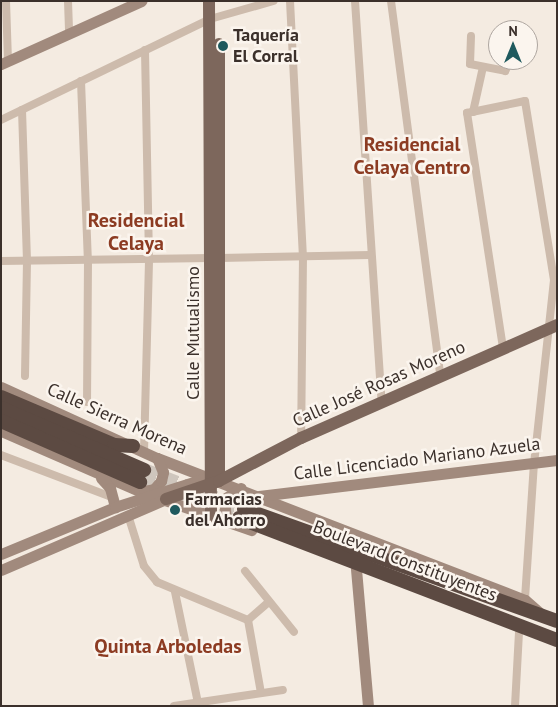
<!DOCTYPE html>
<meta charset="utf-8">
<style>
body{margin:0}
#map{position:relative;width:558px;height:707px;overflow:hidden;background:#f4ebe1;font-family:"PT Sans",sans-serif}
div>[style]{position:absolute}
.highway-tunnel>*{height:14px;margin-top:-7px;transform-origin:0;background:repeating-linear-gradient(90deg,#cfc6bd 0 14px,transparent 0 21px)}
.street>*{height:8px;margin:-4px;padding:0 4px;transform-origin:4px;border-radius:4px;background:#cdbbac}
.secondary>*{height:11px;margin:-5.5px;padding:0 5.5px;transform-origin:5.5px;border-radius:5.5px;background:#a18a7d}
.primary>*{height:12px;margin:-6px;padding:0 6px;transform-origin:6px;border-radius:6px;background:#7d675c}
.highway>*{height:14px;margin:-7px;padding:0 7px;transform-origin:7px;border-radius:7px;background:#5c4a42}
.dots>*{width:14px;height:14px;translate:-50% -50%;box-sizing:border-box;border:2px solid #fbf5ee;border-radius:50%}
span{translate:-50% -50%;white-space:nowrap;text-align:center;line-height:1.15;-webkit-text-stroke:5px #fbf5ee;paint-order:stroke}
.poi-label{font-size:18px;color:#3b302b;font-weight:700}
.left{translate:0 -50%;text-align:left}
.street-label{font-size:18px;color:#3b302b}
.quarter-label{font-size:20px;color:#8c3b22;font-weight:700}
.frame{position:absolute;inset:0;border:2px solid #3b302b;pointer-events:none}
.north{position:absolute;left:488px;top:20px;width:50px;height:50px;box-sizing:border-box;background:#fbf5ee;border:1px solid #aea6a0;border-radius:50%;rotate:0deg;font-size:14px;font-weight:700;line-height:20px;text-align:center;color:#3b302b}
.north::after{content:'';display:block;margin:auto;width:18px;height:22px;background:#1f5a5e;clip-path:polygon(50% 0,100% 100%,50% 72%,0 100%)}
</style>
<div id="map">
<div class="highway-tunnel">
<i style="left:144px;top:470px;width:107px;rotate:21.3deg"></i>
<i style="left:140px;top:482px;width:105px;rotate:20deg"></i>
</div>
<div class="street">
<i style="left:6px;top:1px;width:60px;rotate:88.1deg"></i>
<i style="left:68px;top:1px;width:32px;rotate:88deg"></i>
<i style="left:290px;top:1px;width:255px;rotate:87.1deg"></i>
<i style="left:303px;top:256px;width:182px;rotate:90.6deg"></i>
<i style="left:355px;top:1px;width:403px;rotate:86.2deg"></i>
<i style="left:391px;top:1px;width:377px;rotate:82.5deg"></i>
<i style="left:471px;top:36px;width:28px;rotate:92deg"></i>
<i style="left:470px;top:64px;width:36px;rotate:11deg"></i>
<i style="left:505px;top:71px;width:13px;rotate:-61deg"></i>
<i style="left:81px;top:81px;width:180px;rotate:87.8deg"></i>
<i style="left:88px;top:261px;width:141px;rotate:90.4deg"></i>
<i style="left:22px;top:110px;width:151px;rotate:88.1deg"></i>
<i style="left:27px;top:261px;width:115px;rotate:91deg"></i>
<i style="left:473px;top:112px;width:46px;rotate:-77.5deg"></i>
<i style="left:1px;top:120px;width:232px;rotate:-25.8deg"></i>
<i style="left:210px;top:19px;width:66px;rotate:-15.9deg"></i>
<i style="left:220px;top:258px;width:150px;rotate:-1.1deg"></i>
<i style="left:1px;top:261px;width:210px;rotate:-0.8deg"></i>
<i style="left:503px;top:348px;width:238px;rotate:-98.7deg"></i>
<i style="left:467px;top:113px;width:59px;rotate:-11.7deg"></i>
<i style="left:525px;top:101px;width:181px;rotate:80.8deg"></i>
<i style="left:554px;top:280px;width:184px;rotate:96.2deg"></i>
<i style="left:534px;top:463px;width:137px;rotate:93.8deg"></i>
<i style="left:144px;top:452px;width:193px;rotate:-88.5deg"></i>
<i style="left:149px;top:259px;width:209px;rotate:-91.1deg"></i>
<i style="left:1px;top:455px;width:121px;rotate:20.8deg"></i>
<i style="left:128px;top:515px;width:53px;rotate:72.6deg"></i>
<i style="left:144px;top:566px;width:21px;rotate:51deg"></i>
<i style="left:157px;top:582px;width:99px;rotate:22.7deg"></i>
<i style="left:245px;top:571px;width:78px;rotate:51.2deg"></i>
<i style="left:175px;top:592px;width:113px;rotate:78.3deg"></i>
<i style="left:248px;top:620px;width:74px;rotate:79.9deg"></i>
<i style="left:248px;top:620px;width:28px;rotate:-41deg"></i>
<i style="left:174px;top:706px;width:110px;rotate:-8.4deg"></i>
<i style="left:515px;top:706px;width:73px;rotate:-86.9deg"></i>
</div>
<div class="secondary">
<i style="left:1px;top:64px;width:154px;rotate:-24.2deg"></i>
<i style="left:1px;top:387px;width:171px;rotate:24.5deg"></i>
<i style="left:157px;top:458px;width:394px;rotate:21.1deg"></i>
<i style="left:525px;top:600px;width:20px;rotate:41deg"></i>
<i style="left:1px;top:431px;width:150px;rotate:23.5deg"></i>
<i style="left:139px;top:491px;width:119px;rotate:19.2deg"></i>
<i style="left:101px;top:478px;width:13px;rotate:48deg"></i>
<i style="left:110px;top:488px;width:20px;rotate:75deg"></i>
<i style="left:144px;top:491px;width:10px;rotate:-11deg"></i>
<i style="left:154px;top:489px;width:11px;rotate:-49deg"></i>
<i style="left:161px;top:481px;width:9px;rotate:-77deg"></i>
<i style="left:163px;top:472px;width:15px;rotate:-113deg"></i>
<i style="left:259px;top:496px;width:300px;rotate:-6.9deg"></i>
<i style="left:226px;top:520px;width:21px;rotate:-95deg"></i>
<i style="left:224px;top:499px;width:20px;rotate:-33deg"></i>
<i style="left:1px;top:554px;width:123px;rotate:-22.4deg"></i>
<i style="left:115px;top:507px;width:99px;rotate:-17.7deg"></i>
<i style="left:356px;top:569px;width:138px;rotate:85deg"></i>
<i style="left:1px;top:570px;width:180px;rotate:-23.3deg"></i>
</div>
<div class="primary">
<i style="left:209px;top:1px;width:514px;rotate:89.78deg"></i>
<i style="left:219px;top:44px;width:437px;rotate:90deg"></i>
<i style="left:166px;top:499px;width:56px;rotate:-18.8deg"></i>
<i style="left:219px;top:481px;width:93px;rotate:-27.7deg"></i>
<i style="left:301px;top:438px;width:280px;rotate:-23.8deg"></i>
</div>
<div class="highway">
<i style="left:1px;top:397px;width:123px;rotate:23deg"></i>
<i style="left:114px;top:445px;width:19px;rotate:3deg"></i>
<i style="left:1px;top:408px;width:156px;rotate:23.4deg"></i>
<i style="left:1px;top:421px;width:152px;rotate:23.7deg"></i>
<i style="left:244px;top:509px;width:332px;rotate:19.7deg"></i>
<i style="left:239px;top:518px;width:341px;rotate:21deg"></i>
</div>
<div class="dots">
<i style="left:223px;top:46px;background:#1f5a5e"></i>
<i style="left:175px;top:510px;background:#1f5a5e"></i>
</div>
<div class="poi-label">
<span class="left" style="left:233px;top:46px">Taquería<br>El Corral</span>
<span class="left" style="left:185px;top:510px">Farmacias<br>del Ahorro</span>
</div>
<div class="street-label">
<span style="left:193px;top:333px;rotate:-90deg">Calle Mutualismo</span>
<span style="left:379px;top:384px;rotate:-24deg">Calle José Rosas Moreno</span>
<span style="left:117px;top:419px;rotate:24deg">Calle Sierra Morena</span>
<span style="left:417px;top:459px;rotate:-7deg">Calle Licenciado Mariano Azuela</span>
<span style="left:405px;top:561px;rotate:21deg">Boulevard Constituyentes</span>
</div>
<div class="quarter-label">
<span style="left:412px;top:156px">Residencial<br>Celaya Centro</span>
<span style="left:136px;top:232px">Residencial<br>Celaya</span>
<span style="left:168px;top:646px">Quinta Arboledas</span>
</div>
<div class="frame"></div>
<div class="north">N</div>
</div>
